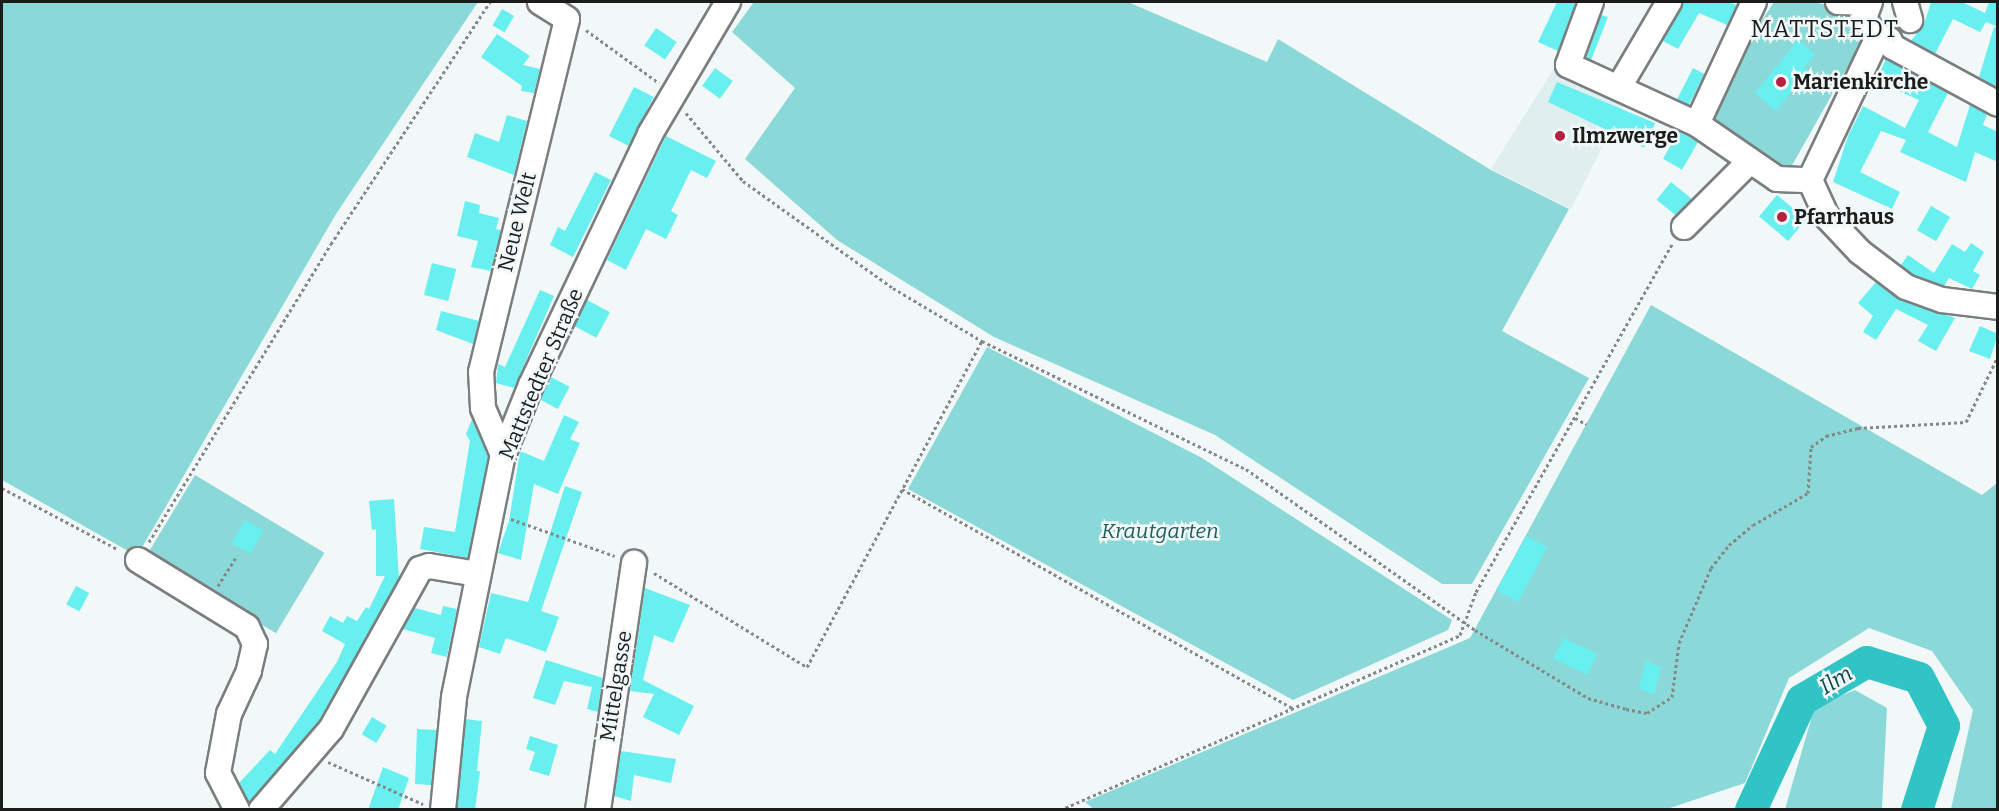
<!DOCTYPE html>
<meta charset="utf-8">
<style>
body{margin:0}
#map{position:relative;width:1999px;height:811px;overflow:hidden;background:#f2f8f8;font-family:Bitter,serif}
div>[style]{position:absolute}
.built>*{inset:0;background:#dfeeee}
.green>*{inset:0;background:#8bd8d8;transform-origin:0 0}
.river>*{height:32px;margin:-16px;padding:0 16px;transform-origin:16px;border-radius:16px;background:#31c4c5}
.building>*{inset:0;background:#68eff0;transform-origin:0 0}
.path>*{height:3px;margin-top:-1.5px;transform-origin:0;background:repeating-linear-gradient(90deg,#848888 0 3px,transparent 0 6px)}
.roads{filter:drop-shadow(2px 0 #7a7e7e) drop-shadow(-2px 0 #7a7e7e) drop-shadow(0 2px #7a7e7e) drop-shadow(0 -2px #7a7e7e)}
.minor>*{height:24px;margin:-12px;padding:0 12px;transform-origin:12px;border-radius:12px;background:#fff}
.dots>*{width:16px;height:16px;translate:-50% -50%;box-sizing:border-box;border:3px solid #f2f8f8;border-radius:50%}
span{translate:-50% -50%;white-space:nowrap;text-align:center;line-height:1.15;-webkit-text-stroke:5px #f2f8f8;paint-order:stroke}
.poi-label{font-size:21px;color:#1b1d1d;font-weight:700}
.left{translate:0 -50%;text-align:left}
.street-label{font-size:21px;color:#1b1d1d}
.park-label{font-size:21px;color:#245d5d;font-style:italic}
.water-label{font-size:22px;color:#0b4a4a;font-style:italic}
.quarter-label{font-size:24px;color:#1b1d1d;letter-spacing:1.5px}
.frame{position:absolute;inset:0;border:3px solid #1b1d1d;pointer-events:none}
</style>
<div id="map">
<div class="built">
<i style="clip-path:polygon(1553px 70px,1625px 102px,1571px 209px,1491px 169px)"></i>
</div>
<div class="green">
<i style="clip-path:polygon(2px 2px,478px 2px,336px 214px,137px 556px,2px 480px)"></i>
<i style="clip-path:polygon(754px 2px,1128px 2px,1267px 62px,1278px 39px,1491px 170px,1569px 209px,1502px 331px,1589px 378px,1472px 584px,1442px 584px,1215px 435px,994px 337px,837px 240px,745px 159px,795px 88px,732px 32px)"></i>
<i style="clip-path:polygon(1774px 2px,1812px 2px,1839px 7px,1852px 28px,1865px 36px,1790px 169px,1779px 170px,1713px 120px,1722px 82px)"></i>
<i style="clip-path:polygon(1651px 305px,1982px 495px,1997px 483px,1997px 809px,1951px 809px,1973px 710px,1932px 651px,1869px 628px,1789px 678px,1745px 783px,1667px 809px,1095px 810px,1085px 802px,1470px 638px)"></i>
<i style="clip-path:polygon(987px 347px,1202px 458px,1452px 620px,1448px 630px,1293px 700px,908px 489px)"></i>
<i style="left:195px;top:475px;width:151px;height:94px;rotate:31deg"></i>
<i style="clip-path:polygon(1855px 690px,1887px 708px,1882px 809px,1785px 809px,1815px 706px)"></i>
</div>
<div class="river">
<i style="left:1751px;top:810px;width:121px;rotate:-65.1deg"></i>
<i style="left:1802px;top:700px;width:75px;rotate:-30.3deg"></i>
<i style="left:1867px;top:662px;width:54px;rotate:17.1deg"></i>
<i style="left:1919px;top:678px;width:54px;rotate:62.5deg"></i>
<i style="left:1944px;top:726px;width:88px;rotate:107.8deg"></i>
</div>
<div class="building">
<i style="clip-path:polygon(1557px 2px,1576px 2px,1558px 51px,1538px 42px)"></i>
<i style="clip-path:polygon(1683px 2px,1728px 2px,1737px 5px,1727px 25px,1699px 13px,1678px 49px,1663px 41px)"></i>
<i style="clip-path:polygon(1931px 2px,1962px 2px,1985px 13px,1989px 2px,1998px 2px,1998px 27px,1986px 22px,1980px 32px,1953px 19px,1935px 54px,1911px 41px,1924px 24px)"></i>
<i style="left:502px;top:9px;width:14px;height:19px;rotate:30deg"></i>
<i style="clip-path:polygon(1601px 15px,1608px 17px,1591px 60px,1586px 58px)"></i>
<i style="clip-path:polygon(1994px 27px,1998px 28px,1998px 88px,1979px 77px)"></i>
<i style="left:656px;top:28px;width:25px;height:21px;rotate:34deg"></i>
<i style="clip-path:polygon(497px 34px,530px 56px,523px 65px,540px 69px,534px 93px,521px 91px,522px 86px,481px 57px)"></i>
<i style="clip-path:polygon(1798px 40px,1815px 54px,1804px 68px,1808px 71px,1776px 111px,1755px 93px)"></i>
<i style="clip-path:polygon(1886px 59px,1948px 93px,1928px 132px,1957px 147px,1970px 105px,1987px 114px,1983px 125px,1998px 132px,1998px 162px,1975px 152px,1966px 182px,1900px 152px,1906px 140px,1881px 131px,1860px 172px,1900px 192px,1892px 209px,1833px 182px,1848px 136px,1863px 106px,1905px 128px,1919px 100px,1876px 81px)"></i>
<i style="left:715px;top:68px;width:22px;height:22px;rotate:36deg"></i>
<i style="left:1693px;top:68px;width:13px;height:35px;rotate:27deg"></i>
<i style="clip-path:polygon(1557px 82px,1655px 123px,1645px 148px,1548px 102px)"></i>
<i style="left:634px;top:87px;width:22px;height:55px;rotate:27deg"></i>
<i style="clip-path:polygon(507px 115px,527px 121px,514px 175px,467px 157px,475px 133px,499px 142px)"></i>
<i style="left:1679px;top:131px;width:22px;height:32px;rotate:30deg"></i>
<i style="clip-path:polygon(666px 136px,716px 161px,707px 178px,691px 170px,671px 211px,678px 215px,666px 239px,646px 229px,626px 270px,607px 260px)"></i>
<i style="clip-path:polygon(595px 172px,611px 180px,573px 257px,550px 245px,558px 227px,565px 231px)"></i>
<i style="left:1671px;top:182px;width:27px;height:23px;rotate:39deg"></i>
<i style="left:1777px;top:195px;width:38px;height:28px;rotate:40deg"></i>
<i style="clip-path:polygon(465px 201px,480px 205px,479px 213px,499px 218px,496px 229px,501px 230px,491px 271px,471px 267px,478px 241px,457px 236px)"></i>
<i style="left:1931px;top:206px;width:22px;height:28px;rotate:30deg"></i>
<i style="clip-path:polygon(1971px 243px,1984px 252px,1973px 271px,1980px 275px,1972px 289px,1949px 278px,1944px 286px,1913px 274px,1901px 265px,1908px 255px,1934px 273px,1952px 244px,1965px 252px)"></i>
<i style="left:432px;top:263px;width:25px;height:33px;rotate:14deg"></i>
<i style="clip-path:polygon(1876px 282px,1901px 300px,1955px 318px,1936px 351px,1918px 341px,1928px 325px,1896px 309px,1876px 340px,1863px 332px,1873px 316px,1858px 303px)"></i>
<i style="clip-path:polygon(540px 290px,554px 296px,514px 388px,496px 383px,498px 364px,505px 367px)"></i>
<i style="left:587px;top:300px;width:26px;height:29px;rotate:28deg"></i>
<i style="clip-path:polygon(441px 311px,479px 321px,473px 344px,436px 330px)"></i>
<i style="clip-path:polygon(1980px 326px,1998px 334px,1990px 359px,1969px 351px)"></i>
<i style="left:551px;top:377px;width:21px;height:25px;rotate:28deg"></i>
<i style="clip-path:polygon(564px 415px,579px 422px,570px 439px,580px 443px,558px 494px,534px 484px,521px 560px,498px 553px,509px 521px,520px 451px,544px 461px)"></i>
<i style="clip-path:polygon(472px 419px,488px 457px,468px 558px,420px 549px,424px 527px,455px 532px,470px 441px,466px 434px)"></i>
<i style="clip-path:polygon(565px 486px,582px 492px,541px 611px,559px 617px,546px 652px,506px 638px,500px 654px,479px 647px,491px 593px,528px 602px)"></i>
<i style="clip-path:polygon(394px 499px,399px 578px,319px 721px,249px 803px,239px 783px,270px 750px,275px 754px,337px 662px,345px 644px,322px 631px,330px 616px,343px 623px,347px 616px,357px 621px,366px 607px,369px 609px,385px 576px,376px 576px,376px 529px,372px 530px,369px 501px)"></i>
<i style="left:245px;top:520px;width:21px;height:27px;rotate:29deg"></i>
<i style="left:1526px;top:536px;width:24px;height:62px;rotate:28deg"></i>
<i style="left:76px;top:586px;width:15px;height:21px;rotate:28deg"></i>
<i style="clip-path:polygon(645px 588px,690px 605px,673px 643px,654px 635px,643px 680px,694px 706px,679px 735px,643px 717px,654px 694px,630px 691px)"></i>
<i style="clip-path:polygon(443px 606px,457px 609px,447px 657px,431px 653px,435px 638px,403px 629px,415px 608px,441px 615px)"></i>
<i style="left:1563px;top:638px;width:38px;height:23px;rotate:25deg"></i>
<i style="clip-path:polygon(546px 660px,603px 678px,598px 712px,587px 709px,592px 687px,564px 681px,555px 705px,533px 698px)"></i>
<i style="clip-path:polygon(1646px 661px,1661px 667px,1654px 695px,1639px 688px)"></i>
<i style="left:372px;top:717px;width:17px;height:20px;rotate:31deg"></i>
<i style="clip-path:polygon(466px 719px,482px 721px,477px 771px,480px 771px,475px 810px,457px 810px)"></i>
<i style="clip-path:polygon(417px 729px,437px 730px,431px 785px,415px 784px)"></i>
<i style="clip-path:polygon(530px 736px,558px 745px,549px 776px,529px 770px,535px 752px,526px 749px)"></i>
<i style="clip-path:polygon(621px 751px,676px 759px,671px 783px,634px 775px,631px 801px,614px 796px)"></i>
<i style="clip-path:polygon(383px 767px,409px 778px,398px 810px,368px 810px)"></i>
</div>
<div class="path">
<i style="left:586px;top:30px;width:90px;rotate:36deg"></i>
<i style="left:686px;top:113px;width:89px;rotate:50deg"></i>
<i style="left:743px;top:181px;width:184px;rotate:35.5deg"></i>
<i style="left:893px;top:288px;width:104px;rotate:30.8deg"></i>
<i style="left:982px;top:341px;width:293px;rotate:25.9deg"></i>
<i style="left:1246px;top:469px;width:280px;rotate:35.1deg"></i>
<i style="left:1475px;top:630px;width:132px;rotate:31deg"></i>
<i style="left:1588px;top:698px;width:40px;rotate:16deg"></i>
<i style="left:1626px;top:709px;width:21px;rotate:11deg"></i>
<i style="left:1647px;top:713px;width:30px;rotate:-33deg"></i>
<i style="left:1672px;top:697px;width:54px;rotate:-82.6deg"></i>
<i style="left:1679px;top:643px;width:82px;rotate:-66.9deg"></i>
<i style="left:1711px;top:568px;width:29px;rotate:-52deg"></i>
<i style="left:1729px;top:545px;width:31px;rotate:-40deg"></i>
<i style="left:1753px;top:525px;width:64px;rotate:-30.2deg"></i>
<i style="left:1808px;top:493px;width:46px;rotate:-86.3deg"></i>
<i style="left:1811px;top:447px;width:19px;rotate:-36deg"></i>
<i style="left:1826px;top:436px;width:33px;rotate:-14deg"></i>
<i style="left:1858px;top:428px;width:108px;rotate:-3.2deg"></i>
<i style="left:1966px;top:422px;width:73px;rotate:-64.1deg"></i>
<i style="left:1575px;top:418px;width:13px;rotate:29deg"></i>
<i style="left:2px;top:488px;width:132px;rotate:27.9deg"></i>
<i style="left:902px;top:489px;width:448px;rotate:29.3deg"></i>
<i style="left:511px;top:519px;width:110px;rotate:19.6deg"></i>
<i style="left:149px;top:542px;width:349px;rotate:-58.6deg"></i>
<i style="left:331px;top:244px;width:290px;rotate:-56.7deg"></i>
<i style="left:654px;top:573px;width:180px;rotate:31.6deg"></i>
<i style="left:807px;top:667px;width:370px;rotate:-61.8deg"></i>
<i style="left:218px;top:586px;width:36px;rotate:-58deg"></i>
<i style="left:328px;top:762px;width:104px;rotate:23.9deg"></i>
<i style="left:1060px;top:810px;width:437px;rotate:-23.6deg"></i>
<i style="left:1460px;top:635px;width:46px;rotate:-69.6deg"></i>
<i style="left:1476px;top:592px;width:401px;rotate:-60.6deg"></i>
</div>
<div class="roads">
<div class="minor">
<i style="left:1591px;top:2px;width:67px;rotate:110.1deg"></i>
<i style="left:1568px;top:65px;width:142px;rotate:24.6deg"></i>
<i style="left:1697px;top:124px;width:97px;rotate:34.5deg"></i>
<i style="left:1777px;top:179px;width:33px;rotate:2deg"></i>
<i style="left:1810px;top:180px;width:158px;rotate:-64.6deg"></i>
<i style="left:1838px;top:2px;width:30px;rotate:2deg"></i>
<i style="left:1870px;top:2px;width:17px;rotate:111deg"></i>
<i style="left:1864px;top:18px;width:21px;rotate:59deg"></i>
<i style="left:1875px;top:36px;width:15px;rotate:16deg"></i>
<i style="left:1889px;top:40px;width:8px;rotate:60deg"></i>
<i style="left:1893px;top:47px;width:119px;rotate:28.5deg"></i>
<i style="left:1905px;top:2px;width:19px;rotate:74deg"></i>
<i style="left:1619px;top:87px;width:99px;rotate:-59.5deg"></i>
<i style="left:1697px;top:124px;width:135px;rotate:-65deg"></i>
<i style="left:1810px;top:180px;width:41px;rotate:65.3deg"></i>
<i style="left:1827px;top:217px;width:48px;rotate:46.7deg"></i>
<i style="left:1860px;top:252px;width:58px;rotate:37.3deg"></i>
<i style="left:1906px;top:287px;width:38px;rotate:20deg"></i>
<i style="left:1942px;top:300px;width:56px;rotate:7.1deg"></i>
<i style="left:1684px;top:227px;width:92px;rotate:-45deg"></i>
<i style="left:503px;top:455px;width:51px;rotate:-113.1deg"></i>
<i style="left:483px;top:408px;width:36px;rotate:-93deg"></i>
<i style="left:481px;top:372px;width:363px;rotate:-76.3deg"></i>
<i style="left:567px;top:19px;width:32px;rotate:-148deg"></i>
<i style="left:138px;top:560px;width:128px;rotate:31.6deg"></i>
<i style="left:247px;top:627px;width:19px;rotate:65deg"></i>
<i style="left:255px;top:644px;width:28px;rotate:103deg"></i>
<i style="left:249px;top:671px;width:47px;rotate:114.9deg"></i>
<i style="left:229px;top:714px;width:60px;rotate:100.6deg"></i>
<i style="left:218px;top:773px;width:42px;rotate:62.8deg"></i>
<i style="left:261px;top:810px;width:107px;rotate:-49.2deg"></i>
<i style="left:331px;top:729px;width:183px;rotate:-60.9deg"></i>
<i style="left:420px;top:569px;width:9px;rotate:-18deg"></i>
<i style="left:429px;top:566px;width:50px;rotate:9.3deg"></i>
<i style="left:443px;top:810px;width:114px;rotate:-84.4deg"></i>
<i style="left:454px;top:697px;width:247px;rotate:-78.6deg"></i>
<i style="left:503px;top:455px;width:75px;rotate:-68.2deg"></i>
<i style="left:531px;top:385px;width:278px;rotate:-64.6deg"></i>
<i style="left:650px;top:134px;width:153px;rotate:-59.4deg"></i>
<i style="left:598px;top:810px;width:250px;rotate:-81.7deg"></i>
</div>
</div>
<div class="dots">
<i style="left:1781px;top:82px;background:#b32040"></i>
<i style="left:1560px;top:136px;background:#b32040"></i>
<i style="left:1782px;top:217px;background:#b32040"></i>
</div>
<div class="poi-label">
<span class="left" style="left:1793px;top:82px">Marienkirche</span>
<span class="left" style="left:1572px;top:136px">Ilmzwerge</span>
<span class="left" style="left:1794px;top:217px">Pfarrhaus</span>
</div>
<div class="street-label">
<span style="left:517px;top:222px;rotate:-76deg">Neue Welt</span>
<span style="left:541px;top:374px;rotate:-67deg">Mattstedter Straße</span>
<span style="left:616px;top:686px;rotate:-81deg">Mittelgasse</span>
</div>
<div class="park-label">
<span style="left:1160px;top:531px">Krautgarten</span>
</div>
<div class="water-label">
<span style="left:1836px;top:680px;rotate:-31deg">Ilm</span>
</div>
<div class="quarter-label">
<span style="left:1825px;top:30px">MATTSTEDT</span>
</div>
<div class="frame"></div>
</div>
